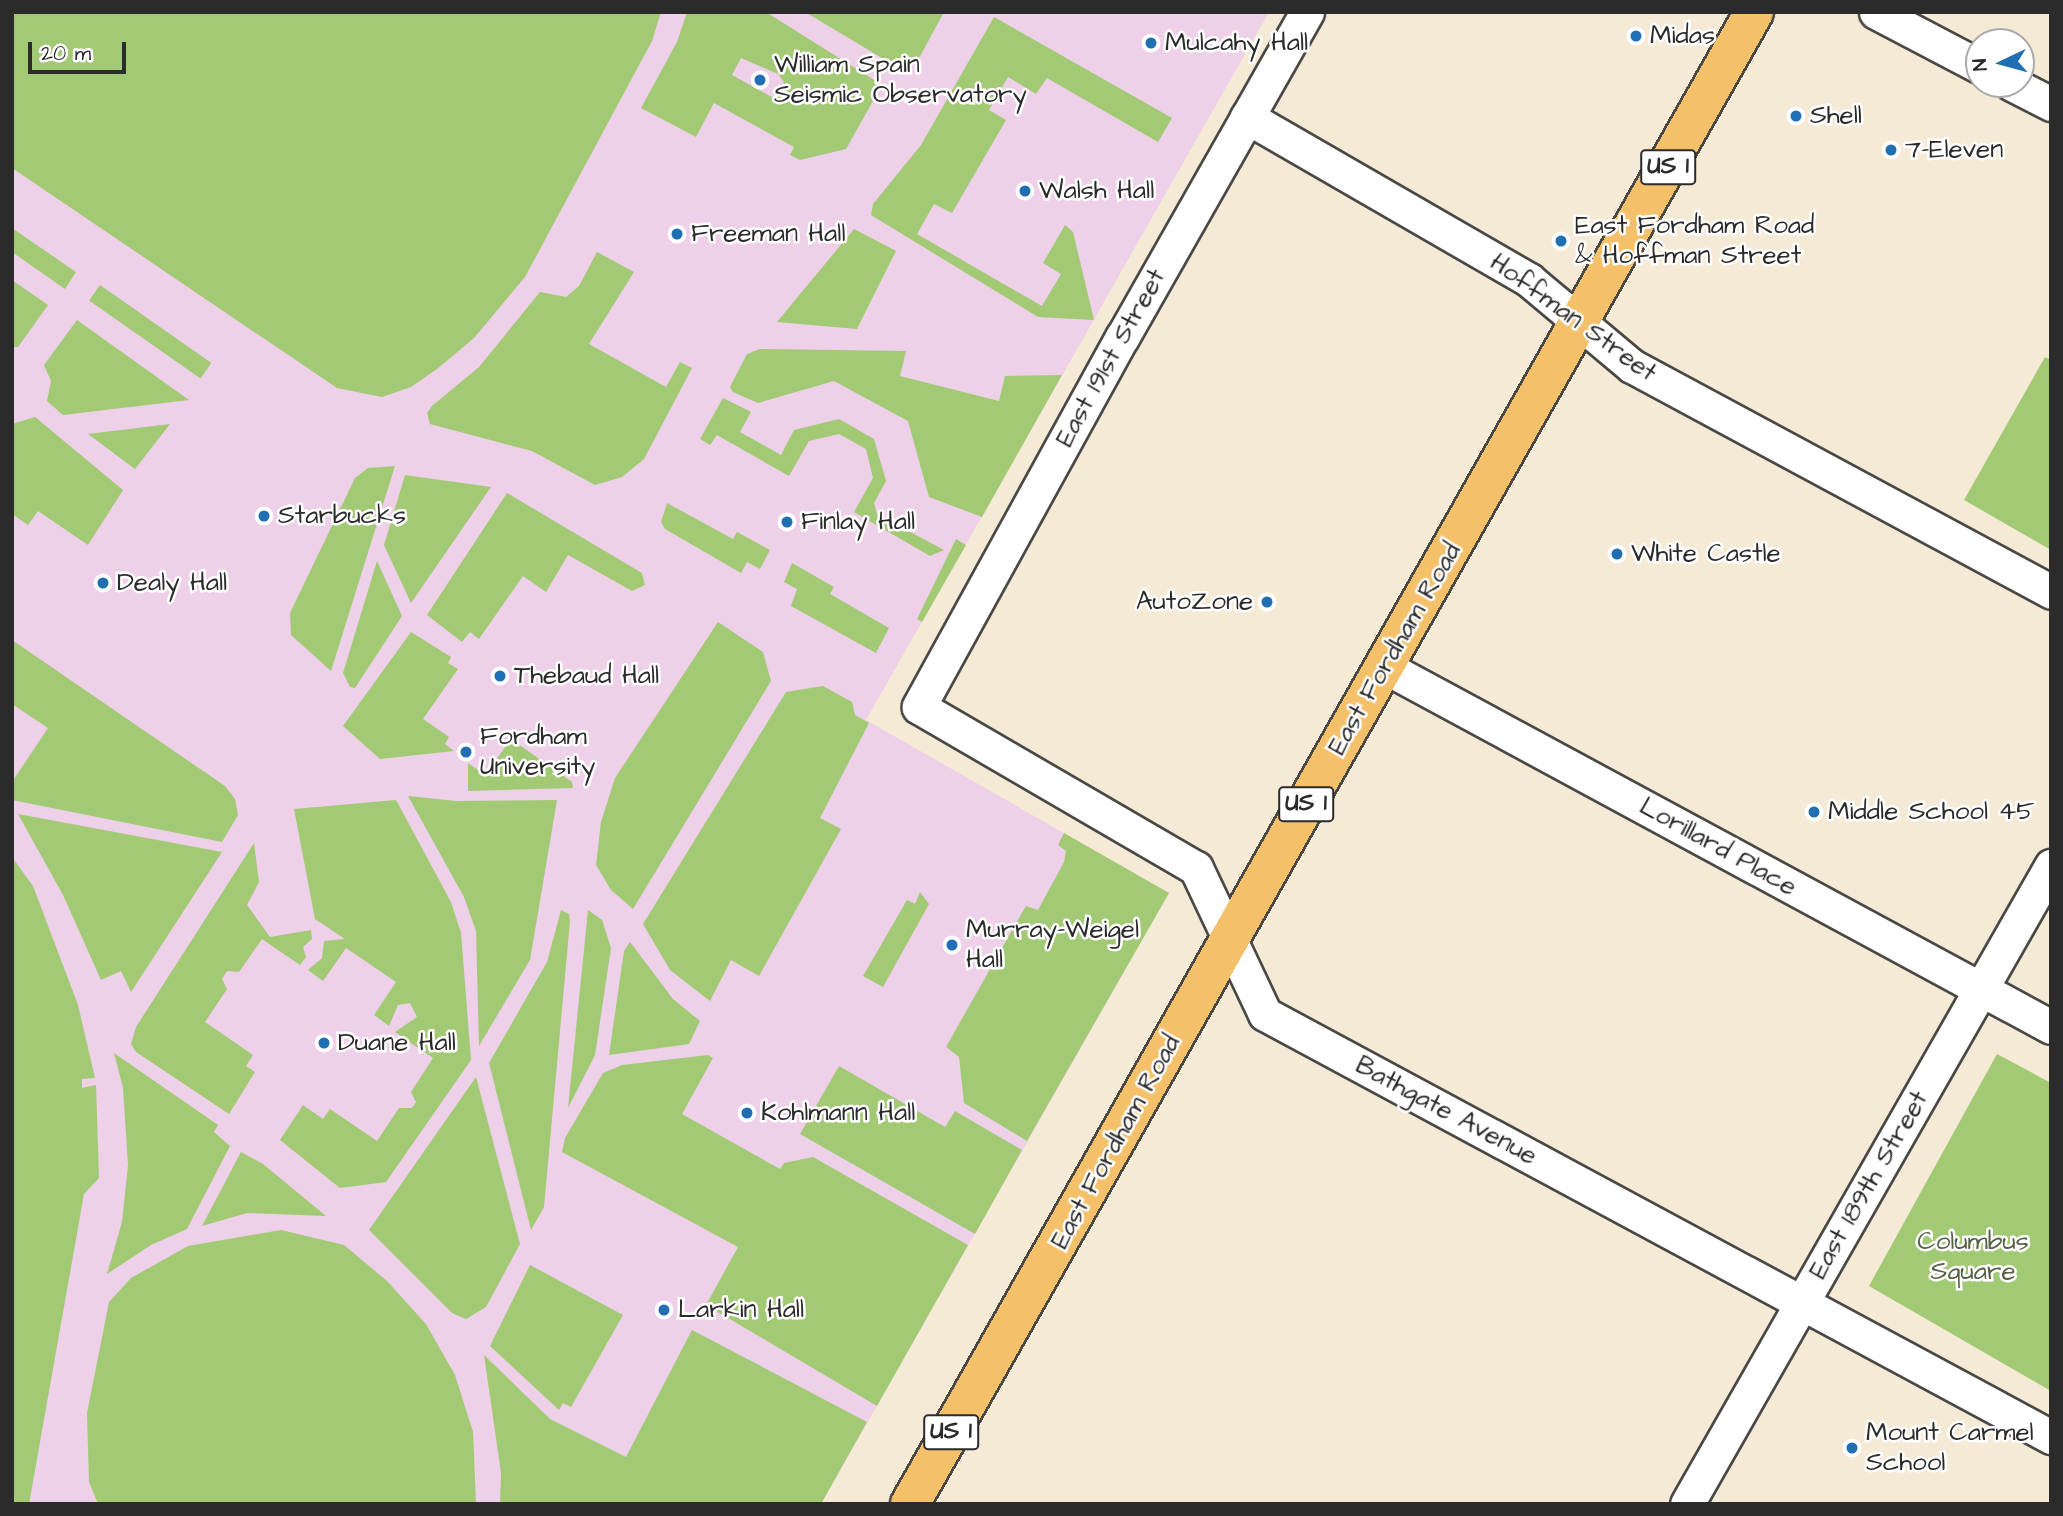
<!DOCTYPE html>
<style>
body{margin:0}
#map{position:relative;width:2063px;height:1516px;overflow:hidden;background:#f5ead6;font-family:"Architects Daughter",sans-serif}
div>[style]{position:absolute}
.built>*{inset:0;background:#eed0e8}
.green>*{inset:0;background:#a2c974;transform-origin:0 0}
.roads{filter:drop-shadow(2px 0 #494845) drop-shadow(-2px 0 #494845) drop-shadow(0 2px #494845) drop-shadow(0 -2px #494845)}
.minor>*{height:33px;margin:-16.5px;padding:0 16.5px;transform-origin:16.5px;border-radius:16.5px;background:#fff}
.major>*{height:38px;margin:-19px;padding:0 19px;transform-origin:19px;border-radius:19px;background:#f4c16a}
.dots>*{width:19px;height:19px;translate:-50% -50%;box-sizing:border-box;border:4px solid #fff;border-radius:50%}
span{translate:-50% -50%;white-space:nowrap;text-align:center;line-height:1.15;-webkit-text-stroke:5px #fff;paint-order:stroke}
.shield-label span{padding:2px 5px;background:#fff;border:2px solid;border-radius:5px;-webkit-text-stroke-width:0}
.shield-label{font-size:24px;color:#2b2b2b;font-weight:700}
.poi-label{font-size:26px;color:#2b2b2b}
.left{translate:0 -50%;text-align:left}
.right{translate:-100% -50%;text-align:right}
.street-label{font-size:26px;color:#2b2b2b}
.park-label{font-size:26px;color:#556245}
.frame{position:absolute;inset:0;border:14px solid #2b2b2b;pointer-events:none}
.north{position:absolute;left:1965px;top:28px;width:70px;height:70px;box-sizing:border-box;background:#fff;border:2px solid #aaa;border-radius:50%;rotate:265deg;font-size:19px;font-weight:700;line-height:28px;text-align:center;color:#2b2b2b}
.north::after{content:'';display:block;margin:auto;width:24px;height:32px;background:#1f6fb2;clip-path:polygon(50% 0,100% 100%,50% 72%,0 100%)}
.scale{position:absolute;left:28px;top:42px;width:98px;height:32px;box-sizing:border-box;border:4px solid #2b2b2b;border-top:0;padding-left:9px;font-size:21px;line-height:24px;white-space:nowrap;color:#2b2b2b;-webkit-text-stroke:5px #fff;paint-order:stroke}
</style>
<div id="map">
<div class="built">
<i style="clip-path:polygon(12px 12px,1269px 12px,866px 720px,1169px 893px,821px 1504px,12px 1504px)"></i>
</div>
<div class="green">
<i style="clip-path:polygon(12px 12px,661px 12px,652px 41px,525px 277px,474px 338px,437px 369px,411px 387px,382px 397px,337px 388px,12px 168px)"></i>
<i style="clip-path:polygon(evenodd,687px 12px,766px 12px,882px 85px,846px 149px,800px 160px,790px 155px,794px 147px,714px 103px,696px 137px,641px 108px,677px 42px,687px 12px,741px 58px,778px 74px,784px 82px,775px 99px,732px 75px,741px 58px)"></i>
<i style="clip-path:polygon(805px 12px,944px 12px,918px 60px,897px 67px)"></i>
<i style="clip-path:polygon(994px 17px,1172px 118px,1158px 142px,1047px 78px,1036px 94px,1008px 77px,989px 110px,1006px 120px,952px 213px,934px 204px,917px 234px,1042px 306px,1061px 274px,1043px 263px,1065px 225px,1073px 232px,1094px 320px,1038px 317px,871px 215px,873px 204px,921px 145px)"></i>
<i style="clip-path:polygon(12px 228px,76px 272px,65px 289px,12px 252px)"></i>
<i style="clip-path:polygon(854px 229px,896px 251px,857px 329px,777px 322px)"></i>
<i style="clip-path:polygon(597px 252px,634px 272px,589px 344px,666px 387px,680px 362px,692px 368px,644px 459px,622px 477px,595px 485px,532px 451px,430px 424px,427px 413px,432px 406px,479px 367px,540px 292px,566px 297px,579px 286px)"></i>
<i style="clip-path:polygon(12px 280px,48px 305px,18px 347px,12px 347px)"></i>
<i style="left:100px;top:285px;width:136px;height:19px;rotate:35deg"></i>
<i style="clip-path:polygon(77px 320px,189px 400px,63px 415px,47px 401px,51px 381px,44px 365px)"></i>
<i style="clip-path:polygon(760px 349px,906px 351px,900px 376px,999px 401px,1005px 376px,1062px 375px,982px 517px,929px 497px,908px 421px,834px 381px,758px 403px,733px 392px,730px 387px,747px 354px)"></i>
<i style="clip-path:polygon(2045px 357px,2051px 360px,2051px 550px,1964px 500px)"></i>
<i style="clip-path:polygon(723px 398px,751px 412px,740px 432px,781px 455px,794px 430px,839px 419px,874px 439px,886px 481px,874px 503px,877px 514px,944px 550px,930px 556px,854px 512px,873px 478px,866px 449px,839px 434px,809px 441px,789px 476px,717px 435px,710px 445px,700px 439px)"></i>
<i style="clip-path:polygon(35px 417px,123px 490px,88px 545px,38px 511px,28px 525px,12px 514px,12px 424px)"></i>
<i style="clip-path:polygon(170px 424px,135px 469px,88px 434px)"></i>
<i style="clip-path:polygon(395px 466px,331px 671px,291px 635px,290px 613px,355px 478px,368px 468px)"></i>
<i style="clip-path:polygon(405px 475px,491px 487px,411px 603px,384px 545px)"></i>
<i style="clip-path:polygon(507px 493px,642px 573px,645px 585px,632px 591px,568px 555px,546px 592px,523px 576px,479px 639px,470px 632px,462px 642px,427px 615px)"></i>
<i style="clip-path:polygon(667px 503px,733px 539px,737px 532px,770px 550px,760px 569px,747px 562px,741px 573px,665px 529px,661px 522px)"></i>
<i style="clip-path:polygon(956px 539px,966px 545px,922px 622px,917px 619px)"></i>
<i style="clip-path:polygon(377px 561px,402px 616px,355px 688px,350px 687px,343px 673px)"></i>
<i style="clip-path:polygon(792px 563px,834px 587px,830px 594px,889px 628px,876px 653px,791px 606px,797px 589px,784px 582px)"></i>
<i style="clip-path:polygon(718px 622px,763px 652px,771px 681px,633px 909px,611px 890px,596px 865px,601px 822px,615px 778px)"></i>
<i style="clip-path:polygon(411px 632px,451px 657px,448px 663px,458px 669px,423px 719px,449px 737px,445px 744px,454px 751px,380px 759px,343px 726px)"></i>
<i style="clip-path:polygon(12px 640px,225px 786px,235px 799px,238px 815px,222px 842px,12px 800px,12px 782px,48px 728px,12px 704px)"></i>
<i style="clip-path:polygon(823px 686px,852px 702px,855px 715px,869px 723px,820px 818px,841px 829px,759px 976px,731px 960px,710px 1001px,670px 970px,643px 924px,786px 692px)"></i>
<i style="clip-path:polygon(511px 739px,572px 782px,573px 788px,468px 791px,468px 763px,485px 775px)"></i>
<i style="clip-path:polygon(408px 796px,456px 801px,557px 800px,530px 960px,479px 1046px,476px 931px,464px 897px)"></i>
<i style="clip-path:polygon(396px 800px,451px 902px,461px 933px,471px 1060px,386px 1182px,340px 1188px,280px 1140px,303px 1105px,323px 1119px,330px 1109px,377px 1141px,399px 1108px,412px 1108px,416px 1102px,411px 1092px,433px 1058px,395px 1032px,417px 1017px,410px 1003px,398px 1005px,389px 1026px,374px 1015px,396px 982px,346px 948px,323px 981px,308px 970px,322px 958px,324px 941px,345px 939px,315px 919px,294px 809px)"></i>
<i style="clip-path:polygon(18px 814px,222px 852px,131px 992px,121px 971px,101px 980px,63px 895px)"></i>
<i style="clip-path:polygon(1064px 833px,1169px 893px,1027px 1141px,964px 1103px,959px 1057px,946px 1047px,1023px 911px,1026px 906px,1038px 910px,1064px 862px,1066px 851px,1058px 845px)"></i>
<i style="clip-path:polygon(254px 843px,259px 882px,247px 905px,270px 937px,311px 930px,312px 939px,303px 947px,306px 957px,300px 965px,262px 939px,239px 972px,227px 971px,222px 979px,227px 989px,205px 1022px,253px 1055px,246px 1066px,255px 1072px,229px 1114px,136px 1052px,131px 1044px,136px 1027px)"></i>
<i style="clip-path:polygon(12px 857px,33px 886px,78px 1005px,95px 1078px,82px 1079px,82px 1088px,96px 1085px,99px 1178px,84px 1194px,29px 1504px,12px 1504px)"></i>
<i style="clip-path:polygon(920px 892px,929px 904px,883px 987px,863px 976px,907px 900px,915px 904px)"></i>
<i style="clip-path:polygon(561px 910px,569px 914px,570px 921px,544px 1207px,531px 1230px,489px 1063px,547px 962px)"></i>
<i style="clip-path:polygon(588px 910px,602px 920px,611px 948px,595px 1055px,568px 1108px)"></i>
<i style="clip-path:polygon(630px 942px,673px 999px,700px 1021px,689px 1044px,609px 1055px,624px 951px)"></i>
<i style="clip-path:polygon(114px 1053px,218px 1125px,214px 1132px,230px 1146px,187px 1229px,151px 1245px,107px 1274px,122px 1222px,128px 1165px,123px 1088px)"></i>
<i style="clip-path:polygon(1997px 1054px,2051px 1083px,2051px 1391px,1869px 1286px)"></i>
<i style="clip-path:polygon(708px 1055px,713px 1058px,682px 1114px,780px 1169px,784px 1163px,813px 1157px,968px 1245px,877px 1406px,706px 1305px,738px 1247px,562px 1152px,565px 1138px,603px 1073px,622px 1065px)"></i>
<i style="clip-path:polygon(839px 1066px,945px 1127px,955px 1111px,1022px 1150px,975px 1234px,800px 1134px)"></i>
<i style="clip-path:polygon(476px 1077px,520px 1244px,486px 1307px,466px 1319px,452px 1313px,369px 1230px)"></i>
<i style="clip-path:polygon(241px 1152px,263px 1164px,326px 1216px,247px 1213px,202px 1226px)"></i>
<i style="clip-path:polygon(281px 1230px,344px 1245px,387px 1281px,426px 1324px,455px 1375px,473px 1432px,476px 1504px,98px 1504px,89px 1482px,87px 1413px,109px 1302px,131px 1278px,188px 1246px)"></i>
<i style="clip-path:polygon(530px 1265px,623px 1315px,571px 1407px,563px 1403px,559px 1410px,490px 1346px)"></i>
<i style="clip-path:polygon(692px 1330px,867px 1422px,821px 1504px,500px 1504px,501px 1473px,484px 1355px,550px 1419px,626px 1457px)"></i>
</div>
<div class="roads">
<div class="minor">
<i style="left:1307px;top:12px;width:374px;rotate:119.6deg"></i>
<i style="left:1122px;top:337px;width:422px;rotate:118.8deg"></i>
<i style="left:919px;top:707px;width:320px;rotate:30.2deg"></i>
<i style="left:1196px;top:868px;width:161px;rotate:64.7deg"></i>
<i style="left:1265px;top:1014px;width:893px;rotate:28.29deg"></i>
<i style="left:1876px;top:12px;width:116px;rotate:27.7deg"></i>
<i style="left:2012px;top:84px;width:44px;rotate:27.1deg"></i>
<i style="left:1247px;top:117px;width:326px;rotate:30deg"></i>
<i style="left:1529px;top:280px;width:134px;rotate:39.9deg"></i>
<i style="left:1632px;top:366px;width:476px;rotate:28.3deg"></i>
<i style="left:1385px;top:667px;width:757px;rotate:28.39deg"></i>
<i style="left:1687px;top:1504px;width:735px;rotate:-60.29deg"></i>
</div>
<div class="major">
<i style="left:910px;top:1504px;width:1714px;rotate:-60.5deg"></i>
</div>
</div>
<div class="dots">
<i style="left:1636px;top:36px;background:#1f6fb2"></i>
<i style="left:1151px;top:43px;background:#1f6fb2"></i>
<i style="left:760px;top:80px;background:#1f6fb2"></i>
<i style="left:1796px;top:116px;background:#1f6fb2"></i>
<i style="left:1891px;top:150px;background:#1f6fb2"></i>
<i style="left:1025px;top:191px;background:#1f6fb2"></i>
<i style="left:677px;top:234px;background:#1f6fb2"></i>
<i style="left:1561px;top:241px;background:#1f6fb2"></i>
<i style="left:264px;top:516px;background:#1f6fb2"></i>
<i style="left:787px;top:522px;background:#1f6fb2"></i>
<i style="left:1617px;top:554px;background:#1f6fb2"></i>
<i style="left:103px;top:583px;background:#1f6fb2"></i>
<i style="left:1267px;top:602px;background:#1f6fb2"></i>
<i style="left:500px;top:676px;background:#1f6fb2"></i>
<i style="left:466px;top:752px;background:#1f6fb2"></i>
<i style="left:1814px;top:812px;background:#1f6fb2"></i>
<i style="left:952px;top:945px;background:#1f6fb2"></i>
<i style="left:324px;top:1043px;background:#1f6fb2"></i>
<i style="left:747px;top:1113px;background:#1f6fb2"></i>
<i style="left:664px;top:1310px;background:#1f6fb2"></i>
<i style="left:1852px;top:1448px;background:#1f6fb2"></i>
</div>
<div class="shield-label">
<span style="left:1668px;top:167px">US 1</span>
<span style="left:1306px;top:804px">US 1</span>
<span style="left:951px;top:1432px">US 1</span>
</div>
<div class="poi-label">
<span class="left" style="left:1650px;top:36px">Midas</span>
<span class="left" style="left:1165px;top:43px">Mulcahy Hall</span>
<span class="left" style="left:774px;top:80px">William Spain<br>Seismic Observatory</span>
<span class="left" style="left:1810px;top:116px">Shell</span>
<span class="left" style="left:1905px;top:150px">7-Eleven</span>
<span class="left" style="left:1039px;top:191px">Walsh Hall</span>
<span class="left" style="left:1575px;top:241px">East Fordham Road<br>&amp; Hoffman Street</span>
<span class="left" style="left:691px;top:234px">Freeman Hall</span>
<span class="left" style="left:278px;top:516px">Starbucks</span>
<span class="left" style="left:801px;top:522px">Finlay Hall</span>
<span class="left" style="left:1631px;top:554px">White Castle</span>
<span class="left" style="left:117px;top:583px">Dealy Hall</span>
<span class="right" style="left:1253px;top:602px">AutoZone</span>
<span class="left" style="left:514px;top:676px">Thebaud Hall</span>
<span class="left" style="left:480px;top:752px">Fordham<br>University</span>
<span class="left" style="left:1828px;top:812px">Middle School 45</span>
<span class="left" style="left:966px;top:945px">Murray-Weigel<br>Hall</span>
<span class="left" style="left:338px;top:1043px">Duane Hall</span>
<span class="left" style="left:761px;top:1113px">Kohlmann Hall</span>
<span class="left" style="left:678px;top:1310px">Larkin Hall</span>
<span class="left" style="left:1866px;top:1448px">Mount Carmel<br>School</span>
</div>
<div class="street-label">
<span style="left:1573px;top:318px;rotate:36deg">Hoffman Street</span>
<span style="left:1111px;top:358px;rotate:-61deg">East 191st Street</span>
<span style="left:1395px;top:649px;rotate:-60deg">East Fordham Road</span>
<span style="left:1718px;top:847px;rotate:29deg">Lorillard Place</span>
<span style="left:1446px;top:1111px;rotate:28deg">Bathgate Avenue</span>
<span style="left:1116px;top:1142px;rotate:-61deg">East Fordham Road</span>
<span style="left:1869px;top:1185px;rotate:-60deg">East 189th Street</span>
</div>
<div class="park-label">
<span style="left:1973px;top:1257px">Columbus<br>Square</span>
</div>
<div class="frame"></div>
<div class="north">N</div>
<div class="scale">20 m</div>
</div>
